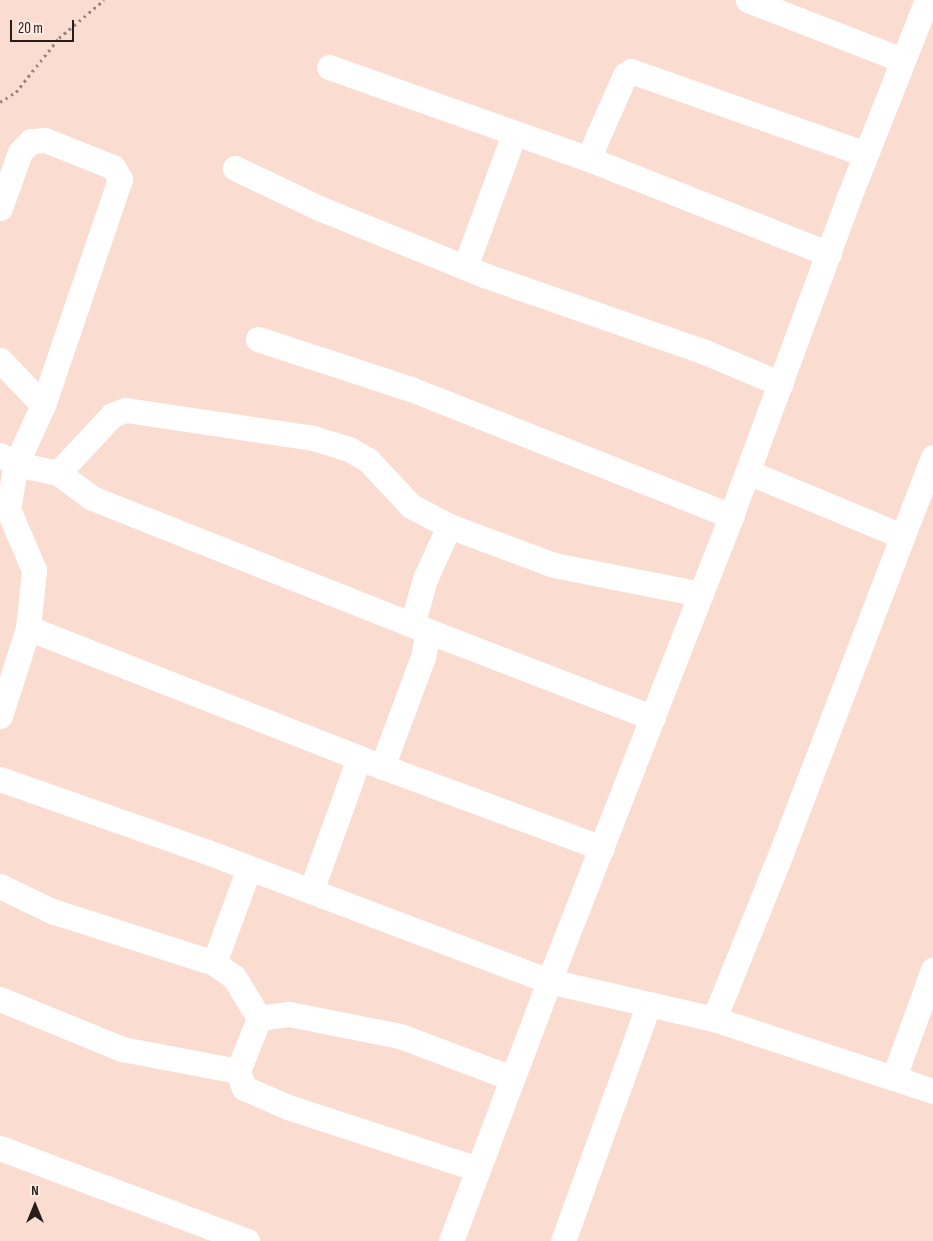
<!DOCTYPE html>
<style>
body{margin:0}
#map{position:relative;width:933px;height:1241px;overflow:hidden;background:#faddd0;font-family:"Sofia Sans Condensed",sans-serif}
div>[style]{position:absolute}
.path>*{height:3px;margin-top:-1.5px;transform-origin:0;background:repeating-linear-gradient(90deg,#9b867d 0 2.5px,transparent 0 6.5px)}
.minor>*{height:25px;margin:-12.5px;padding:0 12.5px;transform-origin:12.5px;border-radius:12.5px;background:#fff}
span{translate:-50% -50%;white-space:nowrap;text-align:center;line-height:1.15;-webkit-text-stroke:4.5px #ffede5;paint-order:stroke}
.north{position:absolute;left:10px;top:1181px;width:50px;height:50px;-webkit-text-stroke:4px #ffede5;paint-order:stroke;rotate:0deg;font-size:14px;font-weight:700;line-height:20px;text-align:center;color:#281e19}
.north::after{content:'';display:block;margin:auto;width:18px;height:22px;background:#281e19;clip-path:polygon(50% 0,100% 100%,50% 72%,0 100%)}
.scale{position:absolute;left:10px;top:20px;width:64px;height:22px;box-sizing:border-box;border:2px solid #281e19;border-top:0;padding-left:6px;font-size:15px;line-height:18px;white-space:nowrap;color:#281e19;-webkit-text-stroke:4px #ffede5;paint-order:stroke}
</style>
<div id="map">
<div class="path">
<i style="left:0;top:102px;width:19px;rotate:-32deg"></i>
<i style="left:16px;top:92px;width:69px;rotate:-51.5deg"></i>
<i style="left:59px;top:38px;width:59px;rotate:-40.2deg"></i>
</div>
<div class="minor">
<i style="left:748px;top:0;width:166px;rotate:21.2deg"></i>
<i style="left:329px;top:67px;width:276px;rotate:19.5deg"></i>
<i style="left:235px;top:168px;width:93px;rotate:25.5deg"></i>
<i style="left:319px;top:208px;width:178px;rotate:22.1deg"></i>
<i style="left:484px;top:275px;width:234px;rotate:19.2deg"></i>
<i style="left:705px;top:352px;width:82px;rotate:22.8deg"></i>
<i style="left:0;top:208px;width:59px;rotate:-70.3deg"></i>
<i style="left:20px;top:152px;width:16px;rotate:-45deg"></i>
<i style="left:31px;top:141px;width:14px;rotate:-4deg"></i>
<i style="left:45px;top:140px;width:73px;rotate:21.7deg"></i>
<i style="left:113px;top:167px;width:14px;rotate:60deg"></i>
<i style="left:120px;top:179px;width:239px;rotate:108.8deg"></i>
<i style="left:43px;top:405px;width:65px;rotate:114.6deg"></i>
<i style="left:16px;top:464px;width:43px;rotate:12.1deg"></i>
<i style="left:58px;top:473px;width:42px;rotate:36.3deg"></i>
<i style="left:92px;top:498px;width:344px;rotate:21.6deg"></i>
<i style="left:829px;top:254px;width:258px;rotate:-158.4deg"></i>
<i style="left:589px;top:159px;width:25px;rotate:-69deg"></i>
<i style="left:598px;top:136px;width:67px;rotate:-66.1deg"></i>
<i style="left:625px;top:75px;width:7px;rotate:-34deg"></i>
<i style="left:631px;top:71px;width:249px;rotate:19.5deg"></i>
<i style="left:465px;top:267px;width:142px;rotate:-69.8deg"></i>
<i style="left:258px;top:339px;width:161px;rotate:18.1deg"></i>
<i style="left:411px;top:389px;width:345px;rotate:21.6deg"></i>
<i style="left:0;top:360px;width:62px;rotate:46.3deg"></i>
<i style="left:0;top:455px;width:18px;rotate:29deg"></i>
<i style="left:16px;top:464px;width:46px;rotate:100.1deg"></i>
<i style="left:8px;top:509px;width:66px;rotate:66.9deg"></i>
<i style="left:34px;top:570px;width:58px;rotate:95.9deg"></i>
<i style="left:28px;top:628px;width:356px;rotate:21.4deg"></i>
<i style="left:359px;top:758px;width:259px;rotate:20.3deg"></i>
<i style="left:748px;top:472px;width:167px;rotate:22.6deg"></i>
<i style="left:58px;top:473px;width:79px;rotate:-47deg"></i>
<i style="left:112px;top:415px;width:15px;rotate:-20deg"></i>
<i style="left:126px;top:410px;width:189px;rotate:8.5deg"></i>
<i style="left:313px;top:438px;width:38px;rotate:17deg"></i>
<i style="left:349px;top:449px;width:22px;rotate:30deg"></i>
<i style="left:368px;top:460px;width:63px;rotate:46.9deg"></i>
<i style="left:411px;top:506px;width:43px;rotate:27.8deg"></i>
<i style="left:449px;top:526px;width:112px;rotate:20.4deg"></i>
<i style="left:554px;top:565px;width:150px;rotate:11.2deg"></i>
<i style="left:428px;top:631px;width:241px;rotate:21.1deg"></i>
<i style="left:0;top:716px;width:92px;rotate:-72.3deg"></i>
<i style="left:382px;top:767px;width:117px;rotate:-69.6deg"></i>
<i style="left:423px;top:657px;width:26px;rotate:-79deg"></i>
<i style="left:428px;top:631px;width:17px;rotate:-159deg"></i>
<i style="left:412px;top:625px;width:48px;rotate:-74.2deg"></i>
<i style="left:425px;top:579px;width:58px;rotate:-65.6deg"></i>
<i style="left:0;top:779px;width:217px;rotate:19.4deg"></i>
<i style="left:205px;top:851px;width:368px;rotate:20.7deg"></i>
<i style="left:549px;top:981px;width:169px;rotate:13deg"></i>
<i style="left:714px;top:1019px;width:231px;rotate:18.2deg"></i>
<i style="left:0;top:886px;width:58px;rotate:25.7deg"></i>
<i style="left:52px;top:911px;width:170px;rotate:17.8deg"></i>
<i style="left:214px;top:963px;width:24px;rotate:35deg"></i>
<i style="left:234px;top:977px;width:48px;rotate:58.6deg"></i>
<i style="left:259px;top:1018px;width:57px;rotate:111.6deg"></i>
<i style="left:238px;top:1071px;width:18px;rotate:71deg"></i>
<i style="left:244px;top:1088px;width:48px;rotate:23.4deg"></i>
<i style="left:288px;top:1107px;width:200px;rotate:18.1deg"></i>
<i style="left:311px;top:891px;width:141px;rotate:-70.2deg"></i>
<i style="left:214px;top:963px;width:101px;rotate:-69.8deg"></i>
<i style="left:0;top:999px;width:132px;rotate:22.3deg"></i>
<i style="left:122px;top:1049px;width:118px;rotate:10.7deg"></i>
<i style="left:259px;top:1018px;width:30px;rotate:-8deg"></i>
<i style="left:289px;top:1014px;width:113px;rotate:11.2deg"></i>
<i style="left:400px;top:1036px;width:120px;rotate:20.6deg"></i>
<i style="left:714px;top:1019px;width:179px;rotate:-68deg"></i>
<i style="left:781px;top:853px;width:424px;rotate:-69deg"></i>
<i style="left:894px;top:1077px;width:114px;rotate:-70deg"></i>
<i style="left:0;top:1148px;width:264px;rotate:20.6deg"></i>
<i style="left:451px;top:1241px;width:278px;rotate:-69.3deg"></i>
<i style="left:549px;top:981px;width:471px;rotate:-68.6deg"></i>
<i style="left:721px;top:543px;width:369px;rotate:-69.7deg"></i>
<i style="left:849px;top:197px;width:212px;rotate:-68.4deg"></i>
<i style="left:563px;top:1241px;width:252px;rotate:-70.1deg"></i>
</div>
<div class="north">N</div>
<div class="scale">20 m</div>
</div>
